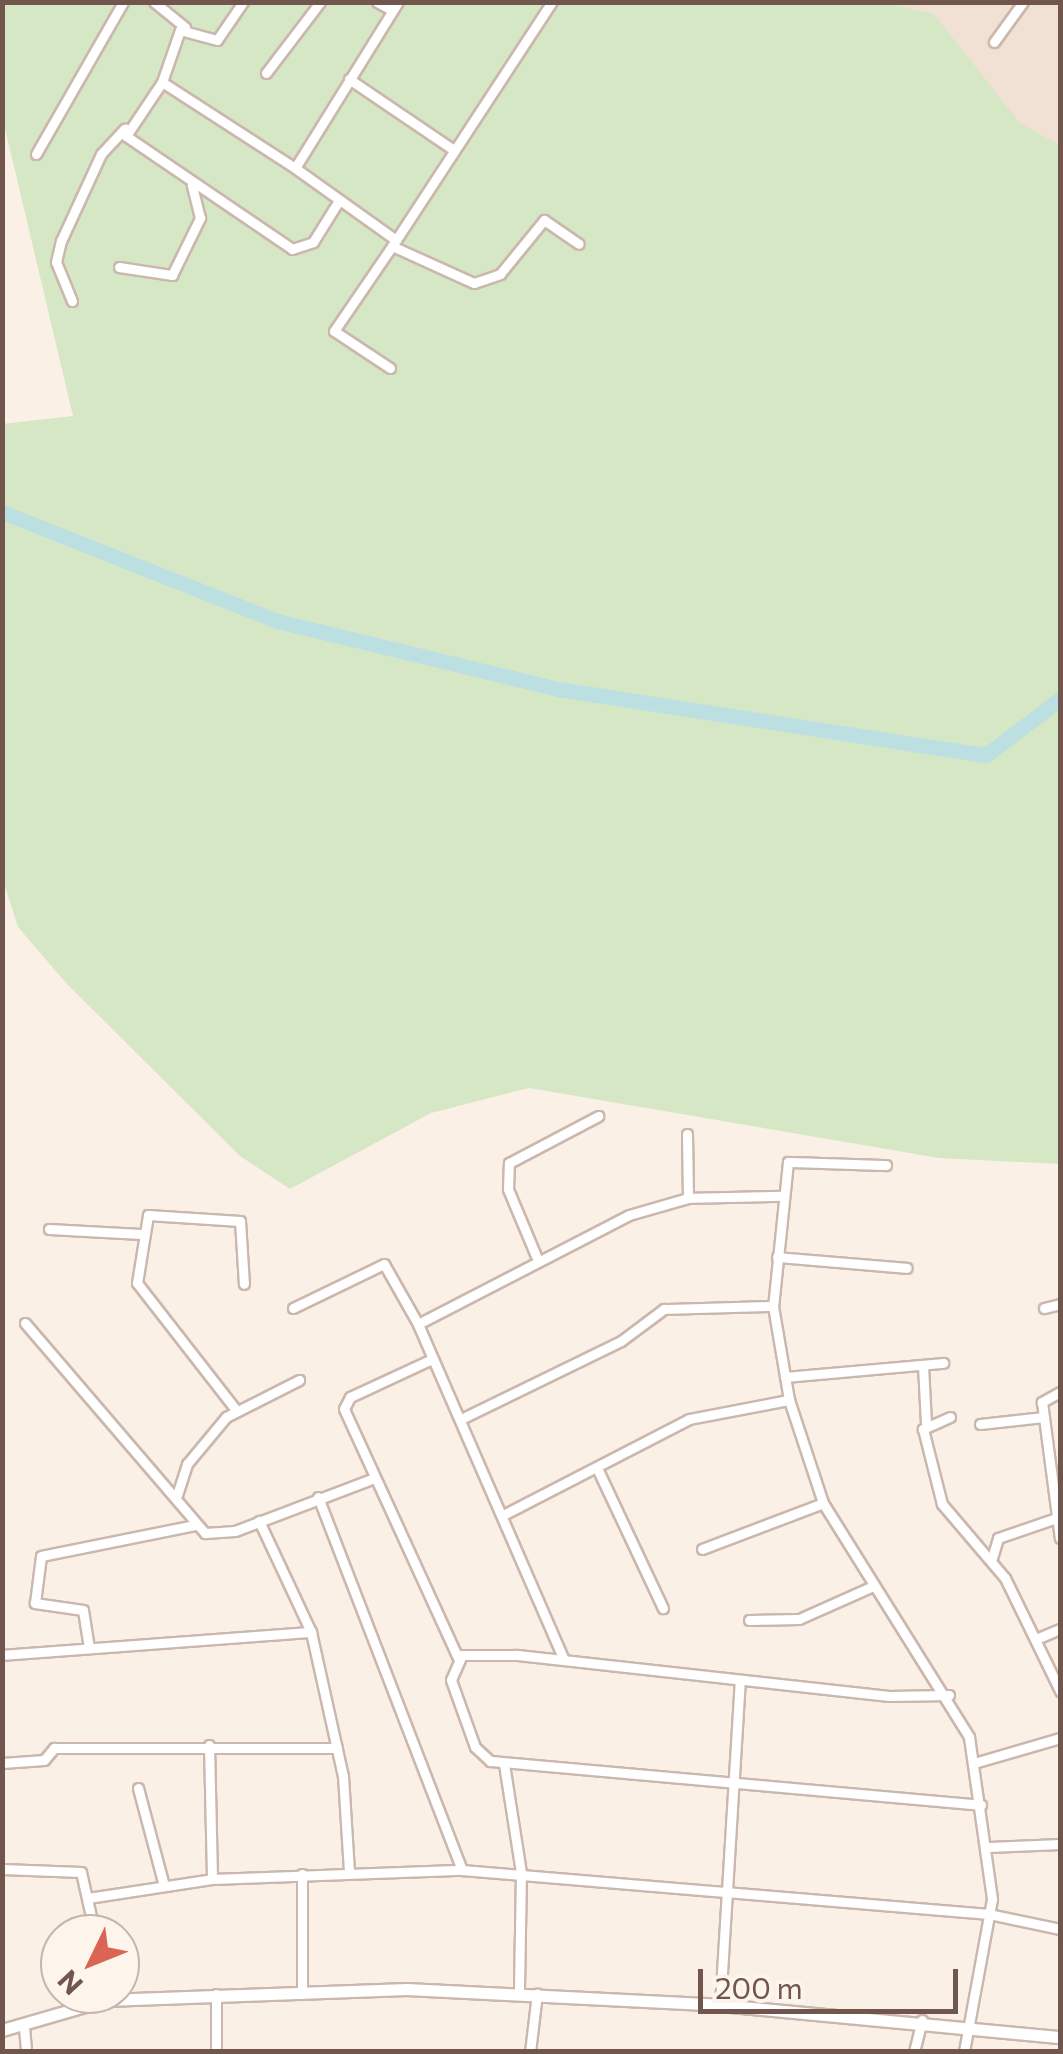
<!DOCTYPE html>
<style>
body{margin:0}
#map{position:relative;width:1063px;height:2054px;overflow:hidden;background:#faf0e5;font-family:Commissioner,sans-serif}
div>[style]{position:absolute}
.residential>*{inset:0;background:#f1e1d4}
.green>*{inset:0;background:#d6e7c5}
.river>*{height:15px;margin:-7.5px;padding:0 7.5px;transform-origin:7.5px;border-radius:7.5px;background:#bce0e2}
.roads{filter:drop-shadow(2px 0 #cbb7ad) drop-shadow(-2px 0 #cbb7ad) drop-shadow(0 2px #cbb7ad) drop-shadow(0 -2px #cbb7ad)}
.minor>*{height:9px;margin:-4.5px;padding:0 4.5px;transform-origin:4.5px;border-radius:4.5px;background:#fff}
.tertiary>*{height:11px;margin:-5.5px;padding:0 5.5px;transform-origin:5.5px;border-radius:5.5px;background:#fff}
span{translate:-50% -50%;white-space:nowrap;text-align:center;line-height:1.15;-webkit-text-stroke:10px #fdf4eb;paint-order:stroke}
.frame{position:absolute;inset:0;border:5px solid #71564d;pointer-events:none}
.north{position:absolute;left:40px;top:1914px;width:100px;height:100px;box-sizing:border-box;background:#fdf4eb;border:2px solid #c5b5ac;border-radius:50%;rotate:227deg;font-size:28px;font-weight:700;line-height:40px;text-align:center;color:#71564d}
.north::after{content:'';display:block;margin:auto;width:35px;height:45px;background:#da6555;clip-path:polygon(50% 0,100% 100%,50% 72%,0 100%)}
.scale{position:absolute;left:698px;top:1969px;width:260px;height:45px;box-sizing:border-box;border:5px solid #71564d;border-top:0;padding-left:12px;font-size:30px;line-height:35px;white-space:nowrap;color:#71564d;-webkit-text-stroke:8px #fdf4eb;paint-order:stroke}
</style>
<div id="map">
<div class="residential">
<i style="clip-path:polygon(861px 3px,1060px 3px,1060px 168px)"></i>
</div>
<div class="green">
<i style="clip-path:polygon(882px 2px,934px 14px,1020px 123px,1060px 145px,1060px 1164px,939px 1158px,529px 1088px,431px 1113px,290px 1189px,240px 1156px,66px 983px,18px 927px,3px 880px,2px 424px,73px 416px,3px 120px,3px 3px)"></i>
</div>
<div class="river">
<i style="left:2px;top:512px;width:296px;rotate:21.6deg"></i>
<i style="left:277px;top:621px;width:289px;rotate:13.6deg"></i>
<i style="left:558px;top:689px;width:433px;rotate:8.8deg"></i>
<i style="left:986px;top:755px;width:93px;rotate:-37.1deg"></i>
</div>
<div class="roads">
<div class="minor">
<i style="left:154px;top:2px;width:40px;rotate:39deg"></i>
<i style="left:243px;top:2px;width:46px;rotate:124.4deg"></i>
<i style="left:217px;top:40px;width:38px;rotate:-165deg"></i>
<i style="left:180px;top:30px;width:55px;rotate:109.1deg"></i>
<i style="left:162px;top:82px;width:65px;rotate:123.7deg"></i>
<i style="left:126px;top:136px;width:201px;rotate:34.2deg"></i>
<i style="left:292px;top:249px;width:22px;rotate:-18deg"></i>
<i style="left:313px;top:242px;width:47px;rotate:-58deg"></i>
<i style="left:377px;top:2px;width:17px;rotate:28deg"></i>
<i style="left:398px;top:2px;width:195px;rotate:121.8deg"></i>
<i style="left:295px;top:168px;width:124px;rotate:35.5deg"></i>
<i style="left:396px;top:240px;width:7px;rotate:124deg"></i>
<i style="left:392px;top:246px;width:90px;rotate:24.3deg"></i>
<i style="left:474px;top:283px;width:28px;rotate:-19deg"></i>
<i style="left:500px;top:274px;width:70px;rotate:-50.8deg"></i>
<i style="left:544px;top:220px;width:42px;rotate:34.4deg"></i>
<i style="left:994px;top:42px;width:49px;rotate:-54.1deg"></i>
<i style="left:266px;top:73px;width:89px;rotate:-52.7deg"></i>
<i style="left:349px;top:79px;width:127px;rotate:34.1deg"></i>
<i style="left:162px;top:82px;width:158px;rotate:32.9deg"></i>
<i style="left:36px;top:154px;width:175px;rotate:-60.2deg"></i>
<i style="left:396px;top:240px;width:285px;rotate:-56.8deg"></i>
<i style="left:119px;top:267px;width:54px;rotate:8.6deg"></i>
<i style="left:172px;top:275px;width:64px;rotate:-63.8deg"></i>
<i style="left:200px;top:218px;width:34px;rotate:-104deg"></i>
<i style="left:72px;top:301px;width:42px;rotate:-112.3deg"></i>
<i style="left:56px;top:262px;width:22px;rotate:-77deg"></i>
<i style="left:61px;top:241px;width:96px;rotate:-65.3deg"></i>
<i style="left:101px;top:154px;width:35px;rotate:-47deg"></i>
<i style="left:390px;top:368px;width:67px;rotate:-146.5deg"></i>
<i style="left:334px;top:331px;width:103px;rotate:-55.7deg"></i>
<i style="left:687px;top:1134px;width:64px;rotate:89.1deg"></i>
<i style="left:886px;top:1165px;width:98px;rotate:-178.2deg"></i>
<i style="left:788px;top:1162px;width:145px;rotate:95.9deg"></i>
<i style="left:773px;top:1306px;width:95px;rotate:80.3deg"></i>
<i style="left:789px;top:1400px;width:108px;rotate:71.7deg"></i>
<i style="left:823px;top:1503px;width:276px;rotate:58deg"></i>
<i style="left:969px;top:1737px;width:164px;rotate:81.9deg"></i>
<i style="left:992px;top:1899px;width:156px;rotate:100.4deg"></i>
<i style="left:49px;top:1229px;width:92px;rotate:3.1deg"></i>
<i style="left:536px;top:1256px;width:73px;rotate:-112.7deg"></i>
<i style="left:508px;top:1189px;width:26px;rotate:-88deg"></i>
<i style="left:509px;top:1163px;width:101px;rotate:-27.8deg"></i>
<i style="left:777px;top:1257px;width:130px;rotate:4.8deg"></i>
<i style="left:293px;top:1308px;width:101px;rotate:-25.8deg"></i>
<i style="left:384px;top:1264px;width:69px;rotate:60.5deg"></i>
<i style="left:1044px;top:1308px;width:16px;rotate:-14deg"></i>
<i style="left:25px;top:1323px;width:277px;rotate:49.4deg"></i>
<i style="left:205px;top:1533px;width:30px;rotate:-4deg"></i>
<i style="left:235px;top:1531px;width:147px;rotate:-20.8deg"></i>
<i style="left:432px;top:1359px;width:90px;rotate:155.1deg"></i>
<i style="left:350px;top:1397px;width:13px;rotate:117deg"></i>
<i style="left:344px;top:1409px;width:274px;rotate:65.4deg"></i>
<i style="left:923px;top:1366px;width:57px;rotate:87deg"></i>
<i style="left:785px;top:1377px;width:159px;rotate:-5.1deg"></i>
<i style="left:1060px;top:1392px;width:21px;rotate:151deg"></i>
<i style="left:1042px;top:1402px;width:137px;rotate:82.5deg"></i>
<i style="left:236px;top:1410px;width:161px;rotate:-127.9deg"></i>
<i style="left:137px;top:1283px;width:69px;rotate:-80.8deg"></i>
<i style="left:148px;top:1215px;width:92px;rotate:3.7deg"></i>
<i style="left:240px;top:1221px;width:63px;rotate:86.4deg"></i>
<i style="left:950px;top:1417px;width:30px;rotate:156deg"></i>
<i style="left:923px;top:1429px;width:77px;rotate:75.8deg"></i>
<i style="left:942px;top:1504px;width:97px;rotate:49.6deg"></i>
<i style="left:1005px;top:1578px;width:126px;rotate:64deg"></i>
<i style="left:461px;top:1419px;width:178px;rotate:-26deg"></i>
<i style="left:621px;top:1341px;width:54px;rotate:-36.7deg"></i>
<i style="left:664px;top:1309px;width:109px;rotate:-1.6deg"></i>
<i style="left:980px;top:1424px;width:64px;rotate:-6.2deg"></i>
<i style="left:597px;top:1468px;width:155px;rotate:64.8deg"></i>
<i style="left:177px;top:1495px;width:33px;rotate:-72deg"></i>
<i style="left:187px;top:1464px;width:61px;rotate:-50.3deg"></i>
<i style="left:226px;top:1417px;width:82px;rotate:-26.9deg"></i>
<i style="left:318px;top:1497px;width:400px;rotate:68.9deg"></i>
<i style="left:503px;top:1515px;width:209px;rotate:-27.3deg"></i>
<i style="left:689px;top:1419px;width:102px;rotate:-10.8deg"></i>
<i style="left:259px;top:1521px;width:123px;rotate:64.9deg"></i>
<i style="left:311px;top:1632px;width:148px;rotate:77.5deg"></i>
<i style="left:343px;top:1776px;width:95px;rotate:86.4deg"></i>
<i style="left:702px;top:1549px;width:129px;rotate:-20.8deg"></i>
<i style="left:992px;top:1558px;width:21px;rotate:-73deg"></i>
<i style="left:998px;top:1538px;width:61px;rotate:-19deg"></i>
<i style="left:749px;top:1620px;width:50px;rotate:-1.1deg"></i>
<i style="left:799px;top:1619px;width:79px;rotate:-24deg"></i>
<i style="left:1036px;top:1639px;width:26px;rotate:-23deg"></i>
<i style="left:89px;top:1648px;width:38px;rotate:-99deg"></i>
<i style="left:83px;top:1610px;width:49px;rotate:-171.7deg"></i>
<i style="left:35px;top:1603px;width:47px;rotate:-82.7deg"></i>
<i style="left:41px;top:1556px;width:157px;rotate:-11.4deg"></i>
<i style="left:2px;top:1655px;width:310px;rotate:-4.3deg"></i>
<i style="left:564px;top:1660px;width:366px;rotate:-113.5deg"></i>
<i style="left:418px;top:1324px;width:237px;rotate:-27.3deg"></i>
<i style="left:629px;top:1215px;width:61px;rotate:-16.1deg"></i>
<i style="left:688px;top:1198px;width:91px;rotate:-1.3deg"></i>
<i style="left:949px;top:1695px;width:60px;rotate:179deg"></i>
<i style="left:889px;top:1696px;width:376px;rotate:-173.7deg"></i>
<i style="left:515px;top:1655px;width:53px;rotate:180deg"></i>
<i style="left:462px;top:1655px;width:27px;rotate:114deg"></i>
<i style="left:451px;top:1680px;width:71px;rotate:70.3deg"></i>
<i style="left:475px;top:1747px;width:21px;rotate:43deg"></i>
<i style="left:490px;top:1761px;width:493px;rotate:5.1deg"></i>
<i style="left:209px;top:1745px;width:134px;rotate:88.7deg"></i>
<i style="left:2px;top:1763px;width:42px;rotate:-4.1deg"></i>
<i style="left:44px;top:1760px;width:16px;rotate:-50deg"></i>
<i style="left:54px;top:1748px;width:283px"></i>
<i style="left:974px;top:1763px;width:90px;rotate:-16.2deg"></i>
<i style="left:504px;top:1764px;width:110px;rotate:81.1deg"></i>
<i style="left:521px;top:1873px;width:119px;rotate:91deg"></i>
<i style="left:138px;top:1788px;width:101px;rotate:75.1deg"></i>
<i style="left:989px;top:1847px;width:71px;rotate:-2.4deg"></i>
<i style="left:2px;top:1869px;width:79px;rotate:2.2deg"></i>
<i style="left:81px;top:1872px;width:64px;rotate:77.3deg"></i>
<i style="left:302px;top:1874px;width:120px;rotate:90deg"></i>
<i style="left:88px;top:1898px;width:125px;rotate:-8.7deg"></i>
<i style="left:212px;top:1879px;width:250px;rotate:-2.1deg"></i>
<i style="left:462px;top:1870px;width:529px;rotate:4.77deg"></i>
<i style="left:989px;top:1914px;width:73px;rotate:11.9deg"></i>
<i style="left:720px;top:2005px;width:324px;rotate:-86.5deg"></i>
<i style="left:24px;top:2027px;width:25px;rotate:85deg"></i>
<i style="left:216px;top:2052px;width:58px;rotate:-90deg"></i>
<i style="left:530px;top:2052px;width:59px;rotate:-83.2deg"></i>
<i style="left:914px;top:2052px;width:33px;rotate:-76deg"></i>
</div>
<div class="tertiary">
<i style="left:2px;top:2030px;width:108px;rotate:-16.1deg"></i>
<i style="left:106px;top:2000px;width:301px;rotate:-2.1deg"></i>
<i style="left:407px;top:1989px;width:313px;rotate:2.9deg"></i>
<i style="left:720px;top:2005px;width:342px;rotate:5.4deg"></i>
</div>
</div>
<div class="frame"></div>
<div class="north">N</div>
<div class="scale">200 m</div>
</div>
